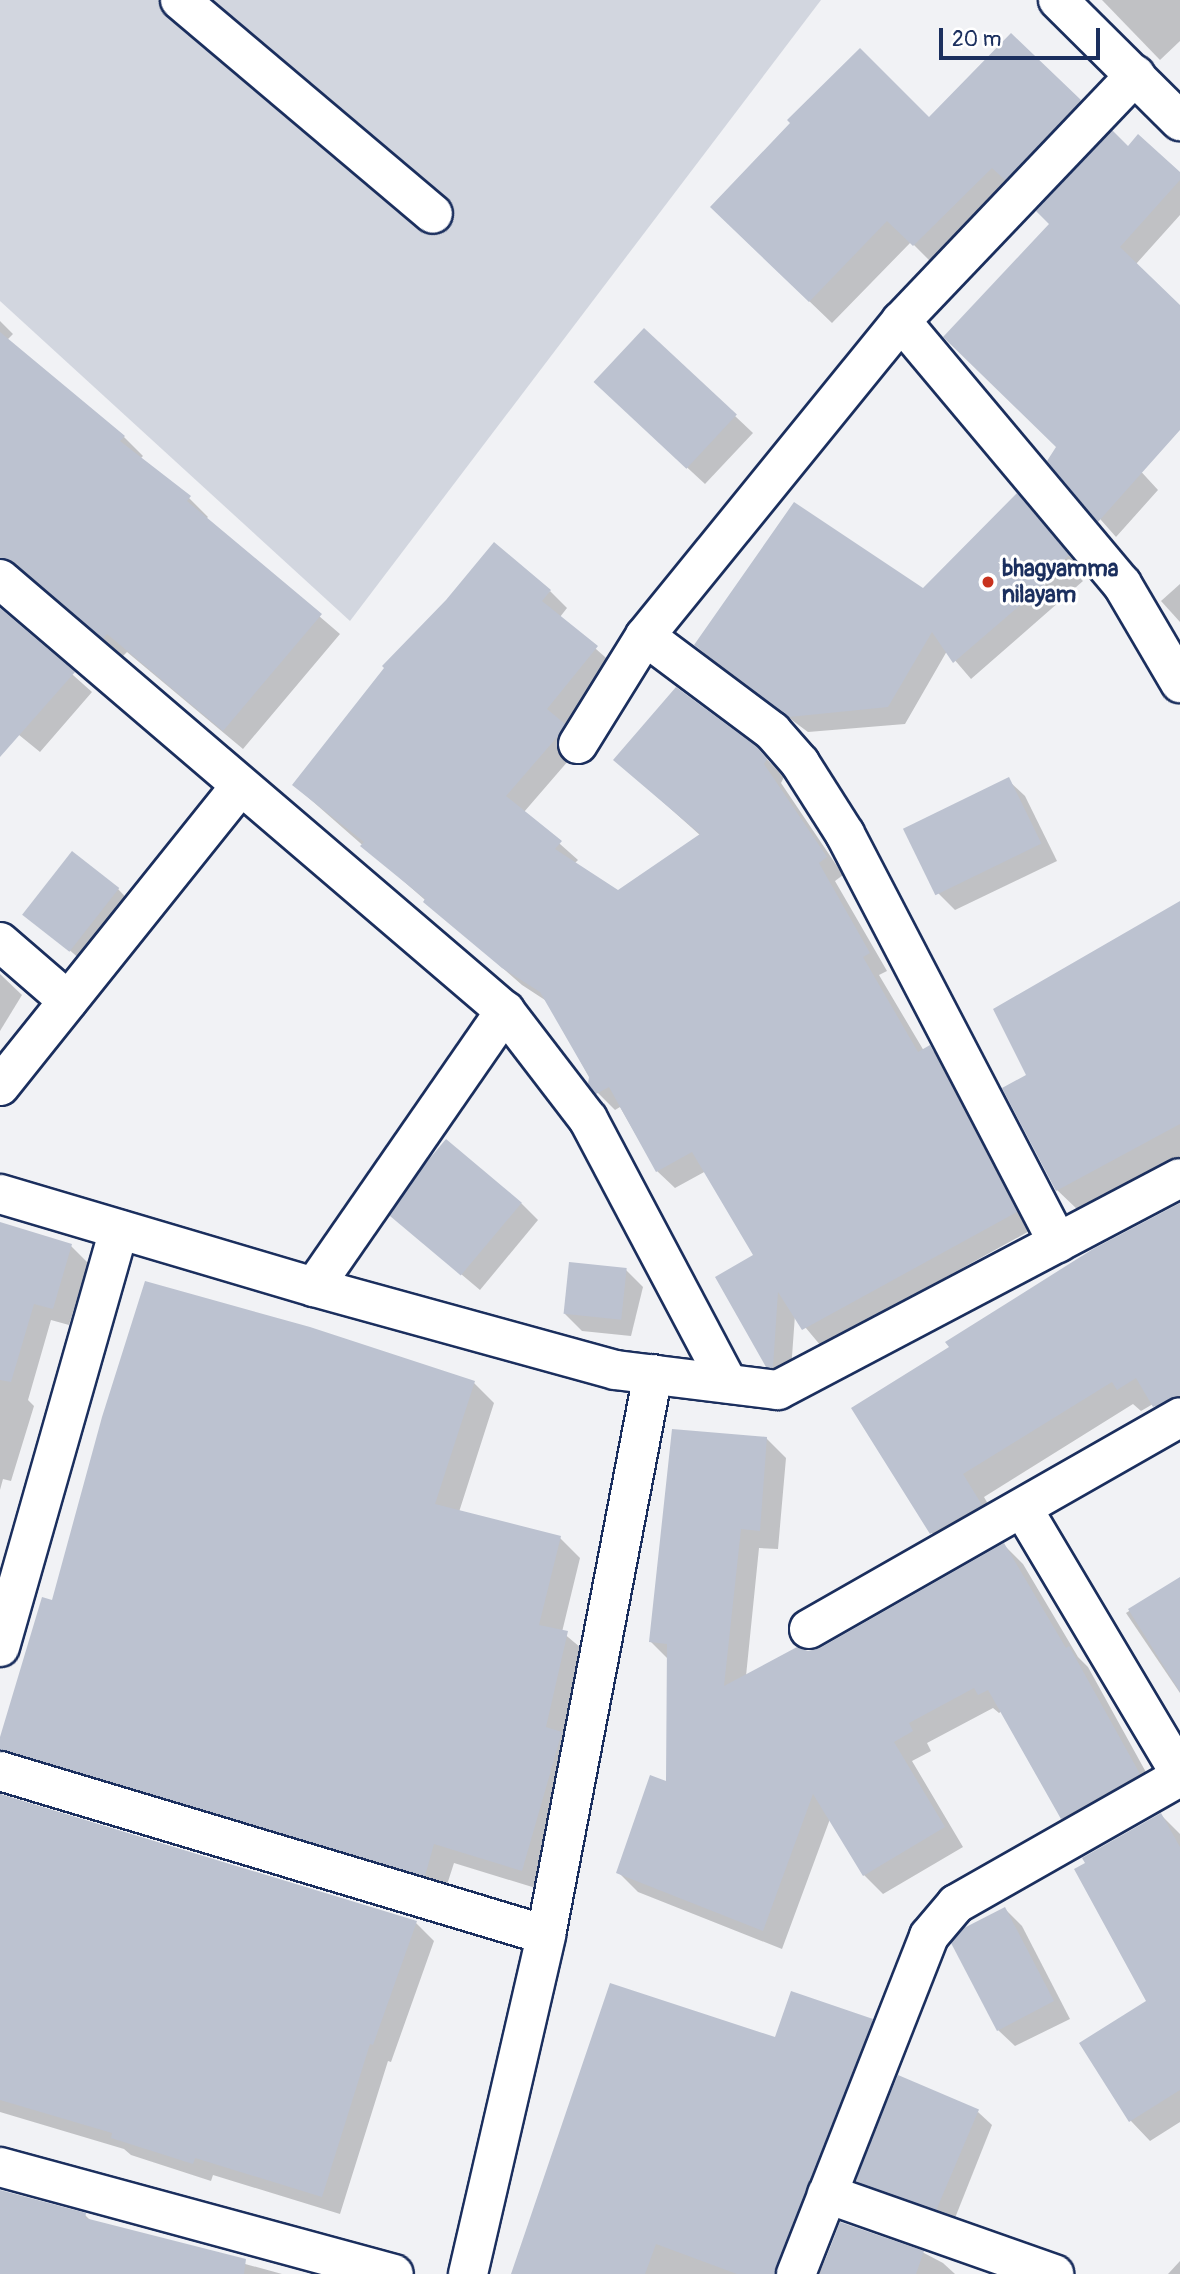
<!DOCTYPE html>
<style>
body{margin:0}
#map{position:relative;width:1180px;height:2274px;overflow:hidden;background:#f1f2f5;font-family:Pangolin,sans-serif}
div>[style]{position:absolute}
.green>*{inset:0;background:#d2d6df}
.shadow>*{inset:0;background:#0003}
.building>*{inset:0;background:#bcc2d0;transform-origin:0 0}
.roads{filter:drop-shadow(2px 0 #1b2f5e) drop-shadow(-2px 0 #1b2f5e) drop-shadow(0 2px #1b2f5e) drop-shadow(0 -2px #1b2f5e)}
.minor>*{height:38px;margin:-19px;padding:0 19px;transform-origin:19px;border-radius:19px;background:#fff}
.dots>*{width:19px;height:19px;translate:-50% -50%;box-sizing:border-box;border:4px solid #fff;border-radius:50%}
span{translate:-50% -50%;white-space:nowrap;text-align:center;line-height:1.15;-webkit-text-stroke:6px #fff;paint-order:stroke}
.poi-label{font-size:23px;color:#1b2f5e;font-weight:700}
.left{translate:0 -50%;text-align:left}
.scale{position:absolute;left:939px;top:28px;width:161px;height:32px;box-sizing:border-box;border:4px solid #1b2f5e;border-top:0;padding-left:9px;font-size:21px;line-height:24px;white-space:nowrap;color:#1b2f5e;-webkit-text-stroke:5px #fff;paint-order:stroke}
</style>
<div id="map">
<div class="green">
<i style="clip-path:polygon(0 0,821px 0,350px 621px,0 301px)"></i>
</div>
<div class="shadow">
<i style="clip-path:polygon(1102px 0,1180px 0,1180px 41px,1160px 60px)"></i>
<i style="clip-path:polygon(1080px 101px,1102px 124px,936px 267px,911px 242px,832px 323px,734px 229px,929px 120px)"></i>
<i style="clip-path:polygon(1113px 133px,1128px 148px,1139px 137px,1180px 174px,1180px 215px,1136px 264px,1180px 307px,1180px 414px,1110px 350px,1068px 392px,1158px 490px,1116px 537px,1049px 461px,1058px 447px,946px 337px,1051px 224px,1038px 211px)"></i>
<i style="clip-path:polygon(0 321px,13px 334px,7px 340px,124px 437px,143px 456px,140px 459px,189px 498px,208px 517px,206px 519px,340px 634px,243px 749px,127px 652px,123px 656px,35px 581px,24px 576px,0 589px)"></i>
<i style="clip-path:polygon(644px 330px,753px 433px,705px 484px,613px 399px)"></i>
<i style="clip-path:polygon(1017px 495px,1084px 573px,1080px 578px,1083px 581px,971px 679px,947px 651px,905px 724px,808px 732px,713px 662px,696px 645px,924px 590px)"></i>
<i style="clip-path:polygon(1180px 584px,1180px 622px,1161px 601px)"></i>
<i style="clip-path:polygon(550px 591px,567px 608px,560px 617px,614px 665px,564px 726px,581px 743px,575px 753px,524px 812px,578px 860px,574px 864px,618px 892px,701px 836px,616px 760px,756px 748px,784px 777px,781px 783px,843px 875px,835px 881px,887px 971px,879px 975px,924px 1051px,930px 1048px,948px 1065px,1033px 1229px,821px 1346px,795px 1315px,790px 1384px,768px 1365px,755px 1255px,706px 1171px,675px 1188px,657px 1171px,620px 1107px,615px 1110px,598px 1093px,548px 1002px,522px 985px,294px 785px)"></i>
<i style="clip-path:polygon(0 610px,92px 692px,40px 752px,8px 726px,0 736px)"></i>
<i style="clip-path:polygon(1008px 780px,1025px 796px,1057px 861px,955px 910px,938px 893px,906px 829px)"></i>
<i style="clip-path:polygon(118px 889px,134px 906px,88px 966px,45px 929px)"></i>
<i style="clip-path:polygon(1180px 904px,1180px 1170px,1171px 1160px,1079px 1211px,1056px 1189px,1028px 1075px)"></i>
<i style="clip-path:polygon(0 974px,22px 995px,0 1031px)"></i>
<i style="clip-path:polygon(521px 1203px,538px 1220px,480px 1290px,392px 1216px)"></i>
<i style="clip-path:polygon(1180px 1205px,1180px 1427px,1177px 1428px,1153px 1404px,1141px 1411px,1133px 1404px,984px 1497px,1002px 1528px,954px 1556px,932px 1533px,853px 1409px)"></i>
<i style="clip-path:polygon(0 1224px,71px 1246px,88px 1263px,69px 1325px,51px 1320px,28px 1400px,34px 1406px,11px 1481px,3px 1479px,0 1490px)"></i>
<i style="clip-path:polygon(626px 1270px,643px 1287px,631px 1336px,582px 1331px,565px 1314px)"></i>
<i style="clip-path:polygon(474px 1383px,494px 1403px,459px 1512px,560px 1538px,580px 1558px,562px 1632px,587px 1653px,542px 1890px,454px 1863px,444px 1894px,23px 1769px,3px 1749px,53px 1602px)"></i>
<i style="clip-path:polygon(766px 1438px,786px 1458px,778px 1549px,759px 1548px,746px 1676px,821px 1650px,1004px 1545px,1023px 1564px,1078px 1657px,1088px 1667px,1158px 1794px,1081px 1838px,1062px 1818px,1002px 1711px,999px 1713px,993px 1708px,927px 1743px,931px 1751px,912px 1761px,963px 1847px,883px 1894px,864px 1875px,830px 1819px,782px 1949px,638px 1892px,619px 1873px,667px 1784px,668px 1659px,650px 1641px)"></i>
<i style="clip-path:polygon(1180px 1579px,1180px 1693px,1126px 1613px)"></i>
<i style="clip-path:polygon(0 1794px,416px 1923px,434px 1941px,391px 2062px,388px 2061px,340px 2214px,213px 2175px,211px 2181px,131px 2155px,124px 2149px,0 2112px)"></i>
<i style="clip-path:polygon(1161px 1815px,1180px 1834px,1180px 2122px,1150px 2141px,1131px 2121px,1081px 2043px,1148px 2001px)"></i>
<i style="clip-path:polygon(1005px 1909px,1022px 1926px,1070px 2019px,1015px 2046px,998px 2030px)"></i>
<i style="clip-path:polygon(872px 2021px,891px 2041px,799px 2274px,512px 2274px,776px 2040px)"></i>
<i style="clip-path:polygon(978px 2112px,992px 2125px,953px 2223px,872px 2194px,858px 2181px)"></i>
<i style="clip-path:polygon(0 2191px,85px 2215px,92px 2222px,282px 2274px,0 2274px)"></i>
<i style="clip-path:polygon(841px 2224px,924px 2253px,943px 2263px,955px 2274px,819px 2274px)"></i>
<i style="clip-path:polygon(1180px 2261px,1180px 2274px,1168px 2274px)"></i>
</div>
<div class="building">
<i style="clip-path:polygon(1011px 33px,1081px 100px,1005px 180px,992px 168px,913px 246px,887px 221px,809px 302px,710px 207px,790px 123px,787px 120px,860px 48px,929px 117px)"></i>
<i style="clip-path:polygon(1112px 130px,1128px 146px,1138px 134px,1180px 172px,1180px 180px,1120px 247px,1180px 305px,1180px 430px,1098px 522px,1047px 461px,1056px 447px,943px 337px,1049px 224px,1036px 211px)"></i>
<i style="left:644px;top:328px;width:127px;height:74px;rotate:43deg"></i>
<i style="clip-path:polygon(0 332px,125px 436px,120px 441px,191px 496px,187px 501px,322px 614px,223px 731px,107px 634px,103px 639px,14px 562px,0 558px)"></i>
<i style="clip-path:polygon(1017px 493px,1069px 555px,1064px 560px,1068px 564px,953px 663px,932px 632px,888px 707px,789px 717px,694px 645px,794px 502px,923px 588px)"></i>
<i style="clip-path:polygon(494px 542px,551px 590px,542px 601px,598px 646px,547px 709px,565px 724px,558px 736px,506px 796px,562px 841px,555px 849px,618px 890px,700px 834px,613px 760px,676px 687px,757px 747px,767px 759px,764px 764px,827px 857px,819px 863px,870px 953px,863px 957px,918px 1052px,930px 1045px,1017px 1212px,802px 1330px,778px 1292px,773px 1367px,766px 1367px,715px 1277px,753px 1255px,692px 1152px,656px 1172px,609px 1087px,596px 1094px,588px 1084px,589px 1077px,540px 992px,502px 968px,423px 902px,425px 899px,360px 846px,364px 842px,292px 785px,384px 668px,382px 666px,446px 600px)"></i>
<i style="clip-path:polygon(0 608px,75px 672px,0 757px)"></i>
<i style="left:1009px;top:777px;width:74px;height:118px;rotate:64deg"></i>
<i style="left:72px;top:851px;width:60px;height:81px;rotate:38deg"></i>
<i style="clip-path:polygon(1180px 901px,1180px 1124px,1056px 1191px,1002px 1088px,1026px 1075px,993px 1009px)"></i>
<i style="left:446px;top:1139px;width:99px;height:95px;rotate:40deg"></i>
<i style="clip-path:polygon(1180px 1203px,1180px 1395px,1153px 1407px,1136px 1378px,1117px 1390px,1112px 1382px,963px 1474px,982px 1505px,930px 1534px,851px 1408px,949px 1347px,945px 1342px,1093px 1249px)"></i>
<i style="clip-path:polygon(0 1222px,72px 1244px,53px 1309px,34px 1304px,11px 1382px,0 1380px)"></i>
<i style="left:569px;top:1262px;width:58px;height:52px;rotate:6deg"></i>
<i style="clip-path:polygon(145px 1281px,310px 1327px,475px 1381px,435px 1504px,561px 1536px,539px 1625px,568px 1631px,546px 1727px,562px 1732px,522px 1871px,434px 1844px,425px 1876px,0 1750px,0 1737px,42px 1597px,52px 1600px,102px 1417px)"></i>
<i style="clip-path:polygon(672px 1429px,767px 1437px,760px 1531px,741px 1529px,724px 1686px,797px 1647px,808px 1651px,820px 1648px,1004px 1543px,1066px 1648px,1069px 1646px,1140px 1774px,1061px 1819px,988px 1690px,978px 1695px,974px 1688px,909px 1723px,913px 1731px,894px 1742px,945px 1827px,863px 1876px,813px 1794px,763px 1931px,616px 1873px,650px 1775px,666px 1781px,667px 1644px,649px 1642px)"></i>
<i style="clip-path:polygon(1180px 1577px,1180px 1692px,1128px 1609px)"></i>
<i style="clip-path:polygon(0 1794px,417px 1921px,373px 2045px,370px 2044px,322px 2197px,195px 2158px,193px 2164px,111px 2138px,112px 2133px,0 2100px)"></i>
<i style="clip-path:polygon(1161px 1813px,1180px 1847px,1180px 2090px,1129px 2122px,1079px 2043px,1146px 2001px,1074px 1869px,1085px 1863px,1082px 1858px)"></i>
<i style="clip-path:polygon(1005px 1907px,1054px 2001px,997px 2031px,951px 1943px,964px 1928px)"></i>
<i style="clip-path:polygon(610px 1983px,775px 2037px,791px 1991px,873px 2019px,775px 2274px,737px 2274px,656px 2244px,645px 2274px,511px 2274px)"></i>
<i style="left:898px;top:2075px;width:88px;height:114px;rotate:23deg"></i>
<i style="clip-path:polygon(0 2190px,86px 2213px,85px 2218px,246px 2259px,244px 2274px,0 2274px)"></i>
<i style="clip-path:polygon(840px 2222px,924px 2251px,916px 2274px,820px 2274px)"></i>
</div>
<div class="roads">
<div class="minor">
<i style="left:180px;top:0;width:331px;rotate:40.2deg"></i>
<i style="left:1058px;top:0;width:172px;rotate:44.8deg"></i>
<i style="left:901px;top:321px;width:344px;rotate:50deg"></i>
<i style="left:1122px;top:584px;width:115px;rotate:59.6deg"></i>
<i style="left:0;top:579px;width:665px;rotate:40.55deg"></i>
<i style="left:505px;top:1011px;width:136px;rotate:52.5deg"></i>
<i style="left:588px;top:1119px;width:299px;rotate:62.1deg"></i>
<i style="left:645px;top:636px;width:159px;rotate:36.8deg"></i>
<i style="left:772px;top:731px;width:43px;rotate:48.8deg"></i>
<i style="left:800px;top:763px;width:84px;rotate:57.6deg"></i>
<i style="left:845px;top:834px;width:461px;rotate:62.5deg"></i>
<i style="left:578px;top:744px;width:127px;rotate:-58.2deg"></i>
<i style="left:645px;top:636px;width:406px;rotate:-50.9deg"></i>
<i style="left:901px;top:321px;width:340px;rotate:-46.4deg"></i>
<i style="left:0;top:942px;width:90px;rotate:40.9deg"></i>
<i style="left:0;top:1086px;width:384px;rotate:-51.3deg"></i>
<i style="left:0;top:1194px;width:327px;rotate:16.5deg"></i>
<i style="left:314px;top:1287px;width:312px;rotate:15.4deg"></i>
<i style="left:615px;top:1370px;width:164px;rotate:7deg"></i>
<i style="left:778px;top:1390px;width:454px;rotate:-27.8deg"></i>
<i style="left:314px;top:1287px;width:336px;rotate:-55.3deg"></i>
<i style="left:1023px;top:1509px;width:307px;rotate:59.3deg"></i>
<i style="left:809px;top:1629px;width:427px;rotate:-29.7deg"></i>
<i style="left:0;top:1647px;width:434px;rotate:-74.1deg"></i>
<i style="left:0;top:1771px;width:570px;rotate:16.72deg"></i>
<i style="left:0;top:2167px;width:408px;rotate:15.2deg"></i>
<i style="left:827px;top:2194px;width:241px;rotate:19.4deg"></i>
<i style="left:468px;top:2274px;width:348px;rotate:-77deg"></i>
<i style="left:546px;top:1935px;width:571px;rotate:-79.2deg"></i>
<i style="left:796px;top:2274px;width:363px;rotate:-68.5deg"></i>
<i style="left:929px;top:1936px;width:42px;rotate:-49.8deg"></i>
<i style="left:956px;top:1904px;width:257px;rotate:-29.6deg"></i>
</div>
</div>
<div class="dots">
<i style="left:988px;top:582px;background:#c8321e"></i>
</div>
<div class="poi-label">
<span class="left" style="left:1002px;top:582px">bhagyamma<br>nilayam</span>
</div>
<div class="scale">20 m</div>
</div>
